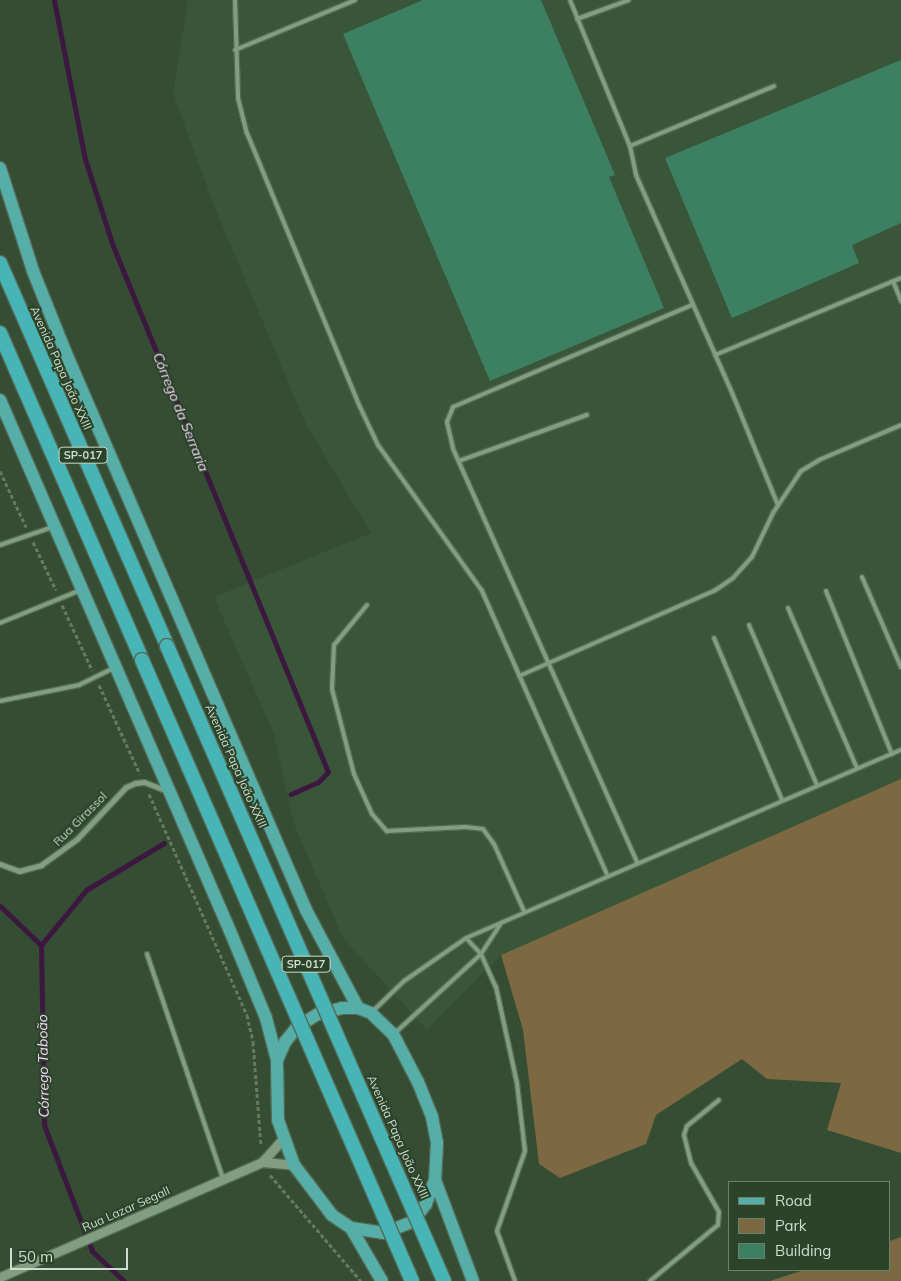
<!DOCTYPE html>
<meta charset="utf-8">
<style>
body{margin:0}
#map{position:relative;width:901px;height:1281px;overflow:hidden;background:#344d33;font-family:Mulish,sans-serif}
div>[style]{position:absolute}
.built>*{inset:0;background:#395738}
.green>*{inset:0;background:#7c6942}
.stream>*{height:5px;margin:-2.5px;padding:0 2.5px;transform-origin:2.5px;border-radius:2.5px;background:#3c1840}
.building>*{inset:0;background:#3d7f63}
.path>*{height:3px;margin-top:-1.5px;transform-origin:0;background:repeating-linear-gradient(90deg,#647a63 0 4px,transparent 0 6.5px)}
.roads{filter:drop-shadow(1px 0 #546953) drop-shadow(-1px 0 #546953) drop-shadow(0 1px #546953) drop-shadow(0 -1px #546953)}
.service>*{height:4px;margin:-2px;padding:0 2px;transform-origin:2px;border-radius:2px;background:#829e80}
.minor>*{height:5px;margin:-2.5px;padding:0 2.5px;transform-origin:2.5px;border-radius:2.5px;background:#829e80}
.tertiary>*{height:9px;margin:-4.5px;padding:0 4.5px;transform-origin:4.5px;border-radius:4.5px;background:#829e80}
.primary>*{height:12px;margin:-6px;padding:0 6px;transform-origin:6px;border-radius:6px;background:#56aea9}
.trunk>*{height:14px;margin:-7px;padding:0 7px;transform-origin:7px;border-radius:7px;background:#47b4b6}
.bridges{filter:drop-shadow(1px 0 #546953) drop-shadow(-1px 0 #546953) drop-shadow(0 1px #546953) drop-shadow(0 -1px #546953)}
.trunk-bridge>*{height:14px;margin:-7px;padding:0 7px;transform-origin:7px;border-radius:7px;background:#47b4b6}
span{translate:-50% -50%;white-space:nowrap;text-align:center;line-height:1.15;-webkit-text-stroke:4px #2a4329;paint-order:stroke}
.shield-label span{padding:1px 4px;background:#2a4329;border:1px solid;border-radius:4px;-webkit-text-stroke-width:0}
.shield-label{font-size:11px;color:#ceddcd;font-weight:700}
.street-label{font-size:12px;color:#ceddcd}
.water-label{font-size:14px;color:#f9d4fc;font-style:italic}
.legend{position:absolute;left:728px;top:1181px;width:162px;height:90px;box-sizing:border-box;background:#2a4329;border:1px solid #6c816b;margin:0;padding:6px 9px;list-style:none;font-size:15px;color:#ceddcd}
.legend li{display:flex;align-items:center;gap:10px;height:25px}
.legend b{width:25px;border:1px solid #6c816b}
.scale{position:absolute;left:10px;top:1248px;width:118px;height:22px;box-sizing:border-box;border:2px solid #ceddcd;border-top:0;padding-left:6px;font-size:15px;line-height:18px;white-space:nowrap;color:#ceddcd;-webkit-text-stroke:4px #2a4329;paint-order:stroke}
</style>
<div id="map">
<div class="built">
<i style="clip-path:polygon(188px 0,901px 0,901px 779px,501px 955px,427px 1030px,343px 938px,294px 824px,274px 734px,214px 597px,371px 533px,305px 422px,213px 203px,173px 93px)"></i>
</div>
<div class="green">
<i style="clip-path:polygon(901px 779px,901px 1153px,827px 1130px,841px 1083px,767px 1079px,742px 1059px,656px 1115px,646px 1144px,560px 1178px,539px 1164px,523px 1030px,501px 955px)"></i>
<i style="clip-path:polygon(901px 1237px,901px 1281px,770px 1281px,804px 1270px,890px 1270px,890px 1241px)"></i>
</div>
<div class="stream">
<i style="left:54px;top:0;width:162px;rotate:79deg"></i>
<i style="left:85px;top:159px;width:91px;rotate:72.2deg"></i>
<i style="left:113px;top:246px;width:568px;rotate:67.77deg"></i>
<i style="left:328px;top:772px;width:14px;rotate:135deg"></i>
<i style="left:318px;top:782px;width:30px;rotate:156deg"></i>
<i style="left:0;top:906px;width:57px;rotate:43.6deg"></i>
<i style="left:41px;top:945px;width:180px;rotate:89deg"></i>
<i style="left:44px;top:1125px;width:135px;rotate:69.1deg"></i>
<i style="left:92px;top:1251px;width:44px;rotate:43.2deg"></i>
<i style="left:41px;top:945px;width:71px;rotate:-50.7deg"></i>
<i style="left:86px;top:890px;width:91px;rotate:-31.1deg"></i>
</div>
<div class="building">
<i style="clip-path:polygon(423px 0,541px 0,615px 175px,609px 177px,664px 308px,490px 381px,343px 34px)"></i>
<i style="clip-path:polygon(901px 60px,901px 223px,852px 245px,859px 263px,732px 318px,665px 158px)"></i>
</div>
<div class="path">
<i style="left:0;top:471px;width:62px;rotate:65.1deg"></i>
<i style="left:33px;top:542px;width:53px;rotate:64.4deg"></i>
<i style="left:62px;top:605px;width:72px;rotate:65.2deg"></i>
<i style="left:99px;top:685px;width:98px;rotate:65.3deg"></i>
<i style="left:149px;top:794px;width:242px;rotate:66.1deg"></i>
<i style="left:247px;top:1015px;width:28px;rotate:77deg"></i>
<i style="left:253px;top:1042px;width:104px;rotate:85.6deg"></i>
<i style="left:270px;top:1175px;width:140px;rotate:49.4deg"></i>
</div>
<div class="roads">
<div class="service">
<i style="left:235px;top:0;width:98px;rotate:88.2deg"></i>
<i style="left:238px;top:98px;width:36px;rotate:76deg"></i>
<i style="left:247px;top:133px;width:296px;rotate:67.6deg"></i>
<i style="left:360px;top:407px;width:42px;rotate:64.7deg"></i>
<i style="left:378px;top:445px;width:179px;rotate:54.5deg"></i>
<i style="left:482px;top:591px;width:309px;rotate:66.2deg"></i>
<i style="left:570px;top:0;width:158px;rotate:67.7deg"></i>
<i style="left:630px;top:146px;width:30px;rotate:78deg"></i>
<i style="left:636px;top:175px;width:240px;rotate:66.2deg"></i>
<i style="left:733px;top:395px;width:119px;rotate:67.8deg"></i>
<i style="left:577px;top:19px;width:55px;rotate:-20.1deg"></i>
<i style="left:235px;top:50px;width:130px;rotate:-22.6deg"></i>
<i style="left:630px;top:146px;width:156px;rotate:-22.6deg"></i>
<i style="left:893px;top:281px;width:22px;rotate:68deg"></i>
<i style="left:715px;top:355px;width:201px;rotate:-22.5deg"></i>
<i style="left:459px;top:461px;width:136px;rotate:-19.8deg"></i>
<i style="left:0;top:545px;width:56px;rotate:-18.8deg"></i>
<i style="left:862px;top:577px;width:98px;rotate:66.6deg"></i>
<i style="left:826px;top:591px;width:176px;rotate:68deg"></i>
<i style="left:367px;top:605px;width:52px;rotate:129.5deg"></i>
<i style="left:334px;top:645px;width:44px;rotate:92.6deg"></i>
<i style="left:332px;top:689px;width:88px;rotate:75.5deg"></i>
<i style="left:354px;top:774px;width:44px;rotate:65.8deg"></i>
<i style="left:372px;top:814px;width:23px;rotate:49deg"></i>
<i style="left:387px;top:831px;width:78px;rotate:-2.9deg"></i>
<i style="left:465px;top:827px;width:18px;rotate:6deg"></i>
<i style="left:483px;top:829px;width:19px;rotate:54deg"></i>
<i style="left:494px;top:844px;width:73px;rotate:65.9deg"></i>
<i style="left:788px;top:608px;width:174px;rotate:66.7deg"></i>
<i style="left:0;top:623px;width:87px;rotate:-22.2deg"></i>
<i style="left:749px;top:625px;width:174px;rotate:67deg"></i>
<i style="left:714px;top:638px;width:176px;rotate:67.2deg"></i>
<i style="left:519px;top:676px;width:213px;rotate:-23.6deg"></i>
<i style="left:714px;top:591px;width:23px;rotate:-34deg"></i>
<i style="left:733px;top:578px;width:28px;rotate:-48deg"></i>
<i style="left:752px;top:557px;width:49px;rotate:-64.5deg"></i>
<i style="left:773px;top:513px;width:50px;rotate:-56.3deg"></i>
<i style="left:801px;top:471px;width:21px;rotate:-31deg"></i>
<i style="left:819px;top:460px;width:89px;rotate:-23.1deg"></i>
<i style="left:0;top:701px;width:81px;rotate:-11.4deg"></i>
<i style="left:79px;top:685px;width:39px;rotate:-26deg"></i>
<i style="left:637px;top:862px;width:453px;rotate:-114deg"></i>
<i style="left:453px;top:448px;width:27px;rotate:-103deg"></i>
<i style="left:447px;top:422px;width:16px;rotate:-68deg"></i>
<i style="left:453px;top:407px;width:260px;rotate:-23.1deg"></i>
<i style="left:466px;top:938px;width:22px;rotate:47deg"></i>
<i style="left:481px;top:954px;width:36px;rotate:66deg"></i>
<i style="left:496px;top:987px;width:98px;rotate:77.7deg"></i>
<i style="left:517px;top:1083px;width:68px;rotate:83.3deg"></i>
<i style="left:525px;top:1151px;width:85px;rotate:109.3deg"></i>
<i style="left:497px;top:1231px;width:53px;rotate:70.2deg"></i>
<i style="left:147px;top:954px;width:237px;rotate:71.3deg"></i>
<i style="left:373px;top:1011px;width:43px;rotate:-44.1deg"></i>
<i style="left:404px;top:981px;width:75px;rotate:-34.7deg"></i>
<i style="left:466px;top:938px;width:474px;rotate:-23.4deg"></i>
<i style="left:396px;top:1032px;width:115px;rotate:-42.5deg"></i>
<i style="left:481px;top:954px;width:37px;rotate:-57deg"></i>
<i style="left:650px;top:1281px;width:88px;rotate:-39.5deg"></i>
<i style="left:718px;top:1225px;width:13px;rotate:-86deg"></i>
<i style="left:719px;top:1212px;width:56px;rotate:-119.7deg"></i>
<i style="left:691px;top:1163px;width:29px;rotate:-104deg"></i>
<i style="left:684px;top:1135px;width:9px;rotate:-72deg"></i>
<i style="left:687px;top:1126px;width:41px;rotate:-39.1deg"></i>
</div>
<div class="minor">
<i style="left:0;top:864px;width:20px;rotate:20deg"></i>
<i style="left:19px;top:871px;width:23px;rotate:-15deg"></i>
<i style="left:41px;top:865px;width:44px;rotate:-35.8deg"></i>
<i style="left:77px;top:839px;width:71px;rotate:-46.7deg"></i>
<i style="left:126px;top:787px;width:10px;rotate:-24deg"></i>
<i style="left:135px;top:783px;width:9px;rotate:-6deg"></i>
<i style="left:144px;top:782px;width:25px;rotate:21deg"></i>
</div>
<div class="tertiary">
<i style="left:262px;top:1162px;width:32px;rotate:5deg"></i>
<i style="left:0;top:1277px;width:286px;rotate:-23.7deg"></i>
<i style="left:262px;top:1162px;width:31px;rotate:-48deg"></i>
</div>
<div class="primary">
<i style="left:0;top:168px;width:108px;rotate:72.2deg"></i>
<i style="left:33px;top:271px;width:86px;rotate:68.2deg"></i>
<i style="left:65px;top:351px;width:609px;rotate:66.68deg"></i>
<i style="left:306px;top:910px;width:111px;rotate:62deg"></i>
<i style="left:0;top:400px;width:579px;rotate:66.58deg"></i>
<i style="left:230px;top:931px;width:94px;rotate:67.5deg"></i>
<i style="left:266px;top:1018px;width:43px;rotate:75.3deg"></i>
<i style="left:342px;top:1008px;width:16px"></i>
<i style="left:358px;top:1008px;width:14px;rotate:21deg"></i>
<i style="left:371px;top:1013px;width:30px;rotate:44deg"></i>
<i style="left:393px;top:1034px;width:54px;rotate:62.5deg"></i>
<i style="left:418px;top:1082px;width:38px;rotate:68deg"></i>
<i style="left:432px;top:1117px;width:26px;rotate:79deg"></i>
<i style="left:437px;top:1143px;width:37px;rotate:93deg"></i>
<i style="left:435px;top:1180px;width:26px;rotate:111deg"></i>
<i style="left:426px;top:1204px;width:23px;rotate:128deg"></i>
<i style="left:412px;top:1222px;width:30px;rotate:159deg"></i>
<i style="left:384px;top:1233px;width:33px;rotate:-171deg"></i>
<i style="left:351px;top:1228px;width:23px;rotate:-146deg"></i>
<i style="left:332px;top:1215px;width:63px;rotate:-127.2deg"></i>
<i style="left:294px;top:1165px;width:48px;rotate:-109.6deg"></i>
<i style="left:278px;top:1120px;width:60px;rotate:-91deg"></i>
<i style="left:277px;top:1060px;width:20px;rotate:-66deg"></i>
<i style="left:285px;top:1042px;width:19px;rotate:-51deg"></i>
<i style="left:297px;top:1027px;width:25px;rotate:-32deg"></i>
<i style="left:318px;top:1014px;width:25px;rotate:-14deg"></i>
<i style="left:435px;top:1180px;width:108px;rotate:69.4deg"></i>
<i style="left:351px;top:1228px;width:61px;rotate:59.7deg"></i>
</div>
<div class="trunk">
<i style="left:0;top:263px;width:418px;rotate:66.4deg"></i>
<i style="left:0;top:333px;width:357px;rotate:66.5deg"></i>
</div>
</div>
<div class="bridges">
<div class="trunk-bridge">
<i style="left:167px;top:646px;width:693px;rotate:66.43deg"></i>
<i style="left:142px;top:660px;width:677px;rotate:66.5deg"></i>
</div>
</div>
<div class="shield-label">
<span style="left:83px;top:455px">SP-017</span>
<span style="left:306px;top:964px">SP-017</span>
</div>
<div class="street-label">
<span style="left:61px;top:368px;rotate:66deg">Avenida Papa João XXIII</span>
<span style="left:236px;top:766px;rotate:66deg">Avenida Papa João XXIII</span>
<span style="left:80px;top:819px;rotate:-45deg">Rua Girassol</span>
<span style="left:398px;top:1137px;rotate:66deg">Avenida Papa João XXIII</span>
<span style="left:126px;top:1209px;rotate:-24deg">Rua Lazar Segall</span>
</div>
<div class="water-label">
<span style="left:181px;top:412px;rotate:68deg">Córrego da Serraria</span>
<span style="left:43px;top:1066px;rotate:-91deg">Córrego Taboão</span>
</div>
<ul class="legend">
<li><b style="height:6px;background:#56aea9"></b>Road</li>
<li><b style="height:14px;background:#7c6942"></b>Park</li>
<li><b style="height:14px;background:#3d7f63"></b>Building</li>
</ul>
<div class="scale">50 m</div>
</div>
